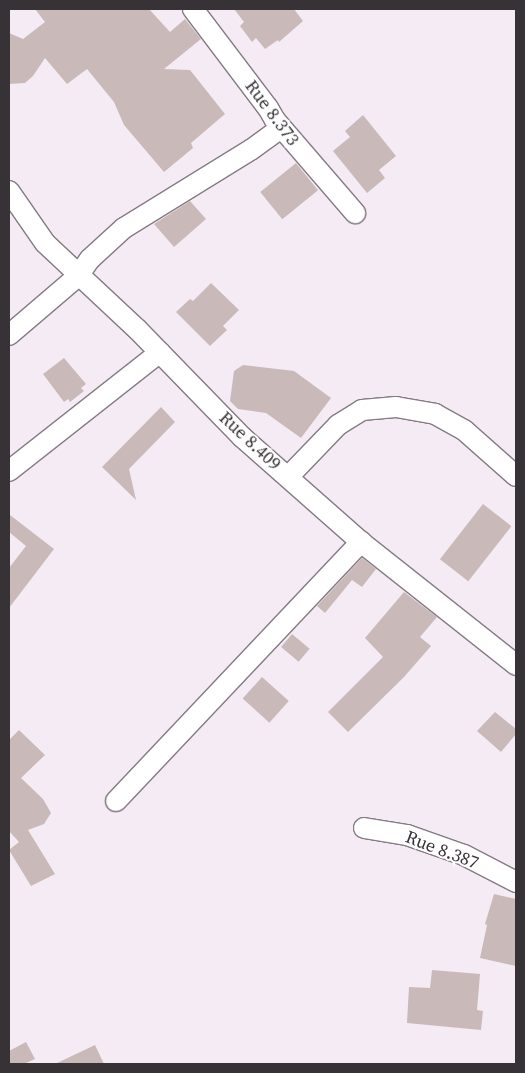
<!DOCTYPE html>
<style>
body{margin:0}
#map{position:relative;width:525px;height:1073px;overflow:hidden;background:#f5ebf4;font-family:"Source Serif 4",serif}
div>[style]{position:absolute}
.building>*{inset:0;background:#c9bab9;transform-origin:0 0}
.roads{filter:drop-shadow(1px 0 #857b84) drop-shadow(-1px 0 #857b84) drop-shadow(0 1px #857b84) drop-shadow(0 -1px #857b84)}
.street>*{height:20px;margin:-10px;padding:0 10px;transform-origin:10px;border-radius:10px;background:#fff}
span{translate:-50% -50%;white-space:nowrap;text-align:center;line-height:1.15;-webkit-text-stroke:4px #fff;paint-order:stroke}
.street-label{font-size:18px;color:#363236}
.frame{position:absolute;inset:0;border:10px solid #363236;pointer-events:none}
</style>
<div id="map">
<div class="building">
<i style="clip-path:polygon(35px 9px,149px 9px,170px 32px,185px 19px,201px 39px,164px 69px,190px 70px,225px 114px,191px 143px,193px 148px,164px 172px,124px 125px,114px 102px,87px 69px,67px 84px,45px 58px,33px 76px,25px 83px,9px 84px,9px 33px,23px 39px,45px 22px)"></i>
<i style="clip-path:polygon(234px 9px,294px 9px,303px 21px,279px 42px,278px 40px,265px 49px,256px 38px,252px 42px,240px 26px,244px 22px)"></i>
<i style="clip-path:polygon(363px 115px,396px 156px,379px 170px,385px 178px,367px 193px,333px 151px,350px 137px,345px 131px)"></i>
<i style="left:296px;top:163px;width:35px;height:46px;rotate:51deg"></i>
<i style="clip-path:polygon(190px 201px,206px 219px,174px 247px,154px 224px)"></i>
<i style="clip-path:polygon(211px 283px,239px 310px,223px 326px,227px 330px,210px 346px,176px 312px,190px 299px,193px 301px)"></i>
<i style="clip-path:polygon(64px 358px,86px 384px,81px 388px,84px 391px,70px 402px,68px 399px,64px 402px,43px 374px)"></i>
<i style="clip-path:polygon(243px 365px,294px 371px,331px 398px,301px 438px,266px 413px,238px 409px,230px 401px,234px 371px)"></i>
<i style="clip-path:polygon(161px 407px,175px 422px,129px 469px,136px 500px,102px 467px)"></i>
<i style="left:483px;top:504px;width:36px;height:70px;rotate:38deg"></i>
<i style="clip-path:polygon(10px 515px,54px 549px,9px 608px,9px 568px,26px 546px,9px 532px)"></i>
<i style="clip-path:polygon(362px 558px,376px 569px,362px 587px,352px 580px,325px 613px,317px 606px)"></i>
<i style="clip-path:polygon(404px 592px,437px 617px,420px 637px,431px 646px,404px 677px,348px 732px,328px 712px,383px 657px,365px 638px)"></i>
<i style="left:292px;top:634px;width:23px;height:17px;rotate:40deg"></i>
<i style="left:262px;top:677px;width:36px;height:29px;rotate:42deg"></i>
<i style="clip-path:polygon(495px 712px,516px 729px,516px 734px,501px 752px,477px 731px)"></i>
<i style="clip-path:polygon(19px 730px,45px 755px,21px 778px,43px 799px,51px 813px,44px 824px,28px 830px,55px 874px,31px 886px,9px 850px,19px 842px,9px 831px,9px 740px)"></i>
<i style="clip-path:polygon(494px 894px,516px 899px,516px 966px,480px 958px,487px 925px,485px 924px)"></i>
<i style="clip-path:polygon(432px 970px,480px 974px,477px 1010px,483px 1011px,481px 1030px,407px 1023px,409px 987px,430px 988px)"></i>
<i style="clip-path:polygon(26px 1042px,35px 1059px,24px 1064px,9px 1064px,9px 1051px)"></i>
<i style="clip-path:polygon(95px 1045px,104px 1064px,55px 1064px)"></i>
</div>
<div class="roads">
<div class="street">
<i style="left:193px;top:9px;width:124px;rotate:52.9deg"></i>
<i style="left:268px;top:108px;width:14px;rotate:60deg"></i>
<i style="left:275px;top:120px;width:123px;rotate:49.3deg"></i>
<i style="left:9px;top:191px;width:63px;rotate:55.3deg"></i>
<i style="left:45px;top:243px;width:126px;rotate:43.1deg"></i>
<i style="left:137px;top:329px;width:151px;rotate:45.8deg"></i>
<i style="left:242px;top:437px;width:159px;rotate:41.4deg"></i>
<i style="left:361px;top:542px;width:198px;rotate:38.4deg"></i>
<i style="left:9px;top:335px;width:91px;rotate:-40.5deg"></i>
<i style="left:78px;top:276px;width:21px;rotate:-55deg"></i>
<i style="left:90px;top:259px;width:46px;rotate:-42.4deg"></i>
<i style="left:124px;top:228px;width:150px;rotate:-31.7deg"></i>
<i style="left:252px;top:149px;width:36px;rotate:-36deg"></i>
<i style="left:9px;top:471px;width:192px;rotate:-38.2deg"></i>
<i style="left:288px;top:477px;width:72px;rotate:-46.1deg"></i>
<i style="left:338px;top:425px;width:28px;rotate:-32deg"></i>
<i style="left:362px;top:410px;width:34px;rotate:-5deg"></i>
<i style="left:396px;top:407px;width:40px;rotate:10deg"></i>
<i style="left:435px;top:414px;width:33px;rotate:29deg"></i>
<i style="left:464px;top:430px;width:69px;rotate:41.5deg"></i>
<i style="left:116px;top:801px;width:357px;rotate:-46.6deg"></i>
<i style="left:364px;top:828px;width:44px;rotate:9.2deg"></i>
<i style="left:407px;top:835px;width:60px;rotate:19.3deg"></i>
<i style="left:464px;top:855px;width:59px;rotate:27.4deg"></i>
</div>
</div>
<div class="street-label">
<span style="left:272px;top:113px;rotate:53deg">Rue 8.373</span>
<span style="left:250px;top:441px;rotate:43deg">Rue 8.409</span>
<span style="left:442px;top:850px;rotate:21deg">Rue 8.387</span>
</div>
<div class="frame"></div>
</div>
